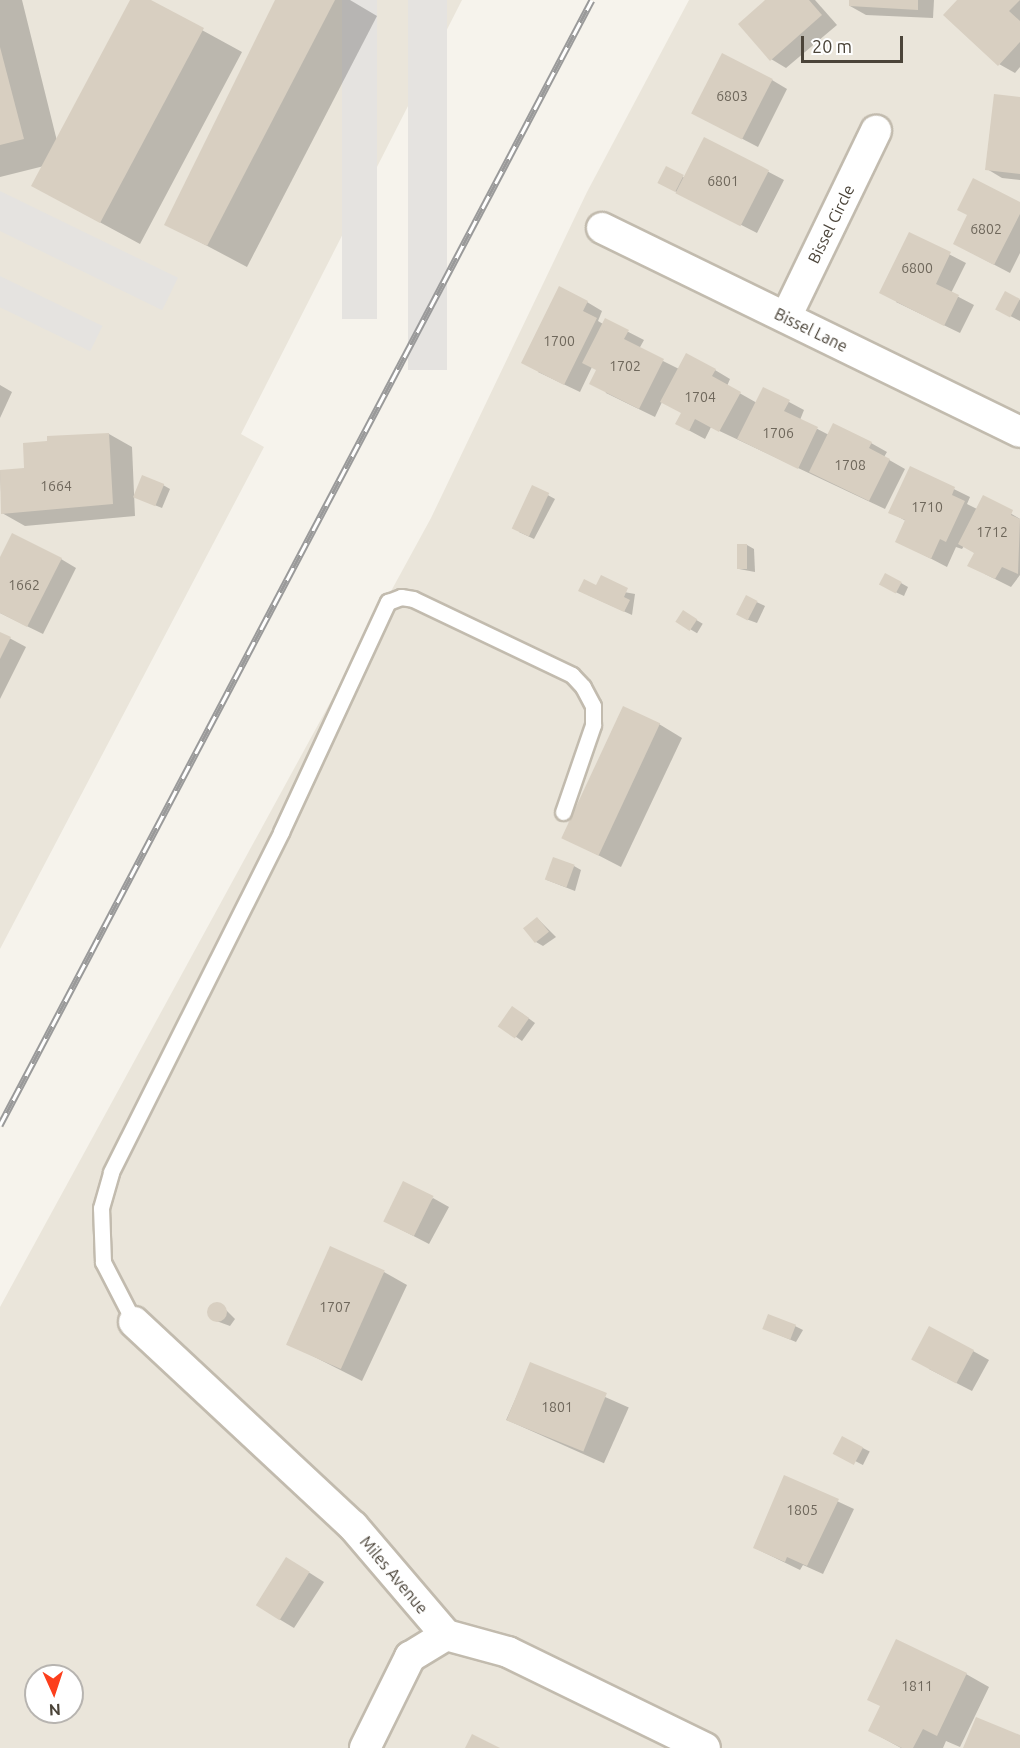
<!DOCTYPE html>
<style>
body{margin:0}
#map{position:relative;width:1020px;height:1748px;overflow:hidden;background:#f6f3ec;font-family:Ubuntu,sans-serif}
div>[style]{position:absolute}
.residential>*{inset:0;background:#eae5da}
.parking>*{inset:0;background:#e5e3e0;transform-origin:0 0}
.shadow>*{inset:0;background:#0003;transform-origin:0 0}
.building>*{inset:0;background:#d8cfc1;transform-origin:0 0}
.round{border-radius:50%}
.roads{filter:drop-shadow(2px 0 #c2bbae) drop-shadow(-2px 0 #c2bbae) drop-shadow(0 2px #c2bbae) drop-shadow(0 -2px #c2bbae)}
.lane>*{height:15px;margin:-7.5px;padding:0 7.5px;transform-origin:7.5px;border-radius:7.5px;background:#fff}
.street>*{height:30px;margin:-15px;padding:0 15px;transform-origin:15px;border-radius:15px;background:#fff}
.rail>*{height:7px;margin-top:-3.5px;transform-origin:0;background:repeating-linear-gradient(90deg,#fff 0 14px,#9a9a9a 0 28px);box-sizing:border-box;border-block:2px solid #9a9a9a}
span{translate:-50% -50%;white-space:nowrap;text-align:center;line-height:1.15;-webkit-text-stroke:4.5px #fff;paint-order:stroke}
.number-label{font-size:14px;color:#6e675b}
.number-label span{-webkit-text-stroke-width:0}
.street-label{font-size:16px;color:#4b4439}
.north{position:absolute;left:24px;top:1664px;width:60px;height:60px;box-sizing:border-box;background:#fff;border:2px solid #b7b4b0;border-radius:50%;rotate:177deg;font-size:16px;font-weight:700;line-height:24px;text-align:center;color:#4b4439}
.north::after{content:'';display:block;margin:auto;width:21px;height:27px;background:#fc3f1d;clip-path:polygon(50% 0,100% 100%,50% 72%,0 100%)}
.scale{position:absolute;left:801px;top:36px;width:102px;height:27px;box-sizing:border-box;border:3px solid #4b4439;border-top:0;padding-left:8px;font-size:18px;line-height:21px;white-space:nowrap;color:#4b4439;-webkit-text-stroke:4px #fff;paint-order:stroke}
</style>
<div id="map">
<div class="residential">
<i style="clip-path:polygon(0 0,462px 0,241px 434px,264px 447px,0 949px)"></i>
<i style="clip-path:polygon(evenodd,689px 0,1020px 0,1020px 1748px,0 1748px,0 1307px,431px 518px,587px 192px,689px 0,36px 1676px,72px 1676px,72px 1712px,36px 1712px,36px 1676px)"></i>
</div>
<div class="parking">
<i style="left:342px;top:0;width:35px;height:319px"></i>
<i style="left:408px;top:0;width:39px;height:370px"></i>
<i style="left:0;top:191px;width:198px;height:36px;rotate:26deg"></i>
<i style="left:0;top:276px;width:114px;height:28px;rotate:26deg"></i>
</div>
<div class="shadow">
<i style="clip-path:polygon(0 0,22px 0,57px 141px,132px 0,147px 0,242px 52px,140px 244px,33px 186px,44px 166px,0 177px)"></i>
<i style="clip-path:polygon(276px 0,350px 0,377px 16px,247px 267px,166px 224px)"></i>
<i style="clip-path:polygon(767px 0,815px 0,837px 25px,786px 68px,771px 59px)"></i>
<i style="clip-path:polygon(850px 0,934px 0,933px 18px,866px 15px,850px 6px)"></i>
<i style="clip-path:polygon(959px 0,1020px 0,1020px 67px,1015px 73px,999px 64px)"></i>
<i style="clip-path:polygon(772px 80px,787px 89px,758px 147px,708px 121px)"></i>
<i style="clip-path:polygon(1020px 99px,1020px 180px,1002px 178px,987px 169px)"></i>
<i style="clip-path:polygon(705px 139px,784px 180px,757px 233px,659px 183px,667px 168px,685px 178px)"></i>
<i style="clip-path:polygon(1020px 203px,1020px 253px,1010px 273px,970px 252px)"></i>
<i style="clip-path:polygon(910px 234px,966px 263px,951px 293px,974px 305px,960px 333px,896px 302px)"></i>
<i style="clip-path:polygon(1006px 293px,1020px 300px,1020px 321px,997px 309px)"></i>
<i style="clip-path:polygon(587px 302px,602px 311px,598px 321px,603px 324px,605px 320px,644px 340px,639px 349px,679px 369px,715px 370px,730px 379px,727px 386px,757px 403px,789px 402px,804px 410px,800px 420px,829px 435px,871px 443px,887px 452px,884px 457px,905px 469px,885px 509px,711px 427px,705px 439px,677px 424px,683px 413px,662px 402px,655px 417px,606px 393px,598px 370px,592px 367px,580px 392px,538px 372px)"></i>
<i style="clip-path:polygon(0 385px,12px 392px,0 418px)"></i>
<i style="clip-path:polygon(109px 434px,132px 447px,135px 516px,25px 526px,2px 513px,0 471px,26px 470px)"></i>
<i style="clip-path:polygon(911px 468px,970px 497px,967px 504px,977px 509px,983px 497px,1020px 519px,1020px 575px,1011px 587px,985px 574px,975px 553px,964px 546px,962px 549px,956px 547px,947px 567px,897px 541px,906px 521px,890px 512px)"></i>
<i style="clip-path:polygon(163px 485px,170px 489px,162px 508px,142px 500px)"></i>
<i style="clip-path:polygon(533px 487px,555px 499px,534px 539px,519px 532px)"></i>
<i style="clip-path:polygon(747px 545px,754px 549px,755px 572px,739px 569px)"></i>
<i style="clip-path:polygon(61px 559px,76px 568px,43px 634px,0 613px,0 561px)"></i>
<i style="clip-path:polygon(901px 583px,908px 587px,904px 596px,889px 589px)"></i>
<i style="clip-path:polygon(597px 587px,635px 594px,632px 615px,588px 595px)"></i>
<i style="clip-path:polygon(746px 597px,765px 606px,757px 623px,746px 619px)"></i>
<i style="left:683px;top:612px;width:23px;height:11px;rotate:31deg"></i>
<i style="clip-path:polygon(0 633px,26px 647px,0 699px)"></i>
<i style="clip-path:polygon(659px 724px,682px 738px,621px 867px,563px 837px)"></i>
<i style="clip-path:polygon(574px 866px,581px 870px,575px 891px,547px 880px)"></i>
<i style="clip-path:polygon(538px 919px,556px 937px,543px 946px,536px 942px)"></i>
<i style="clip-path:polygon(520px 1012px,535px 1023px,522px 1041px,499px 1025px)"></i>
<i style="clip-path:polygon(433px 1198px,449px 1207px,429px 1244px,400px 1229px)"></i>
<i style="clip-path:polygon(384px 1272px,407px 1285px,362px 1381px,287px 1343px)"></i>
<i style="clip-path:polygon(219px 1303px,235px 1319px,230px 1326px,211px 1319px,208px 1312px)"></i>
<i style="clip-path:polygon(795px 1326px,803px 1330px,796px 1342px,772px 1332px)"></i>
<i style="clip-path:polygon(973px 1351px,989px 1360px,972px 1391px,929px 1369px)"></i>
<i style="left:531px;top:1364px;width:107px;height:61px;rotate:24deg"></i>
<i style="left:843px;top:1438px;width:30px;height:15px;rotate:27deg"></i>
<i style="clip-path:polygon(785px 1477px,854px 1509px,823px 1574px,803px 1565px,800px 1570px,755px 1548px)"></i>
<i style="clip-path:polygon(302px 1568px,324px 1582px,294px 1628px,279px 1619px)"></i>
<i style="clip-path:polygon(966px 1674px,989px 1687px,960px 1747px,946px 1741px,943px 1748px,901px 1748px,870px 1731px)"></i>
</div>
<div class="building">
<i style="clip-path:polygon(130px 0,151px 0,204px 28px,100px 223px,31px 186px)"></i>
<i style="clip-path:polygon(275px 0,335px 0,207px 246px,164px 225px)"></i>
<i style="clip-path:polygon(765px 0,809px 0,822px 15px,770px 61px,738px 24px)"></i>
<i style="clip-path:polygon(849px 0,918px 0,918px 10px,849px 6px)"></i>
<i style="clip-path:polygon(957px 0,1020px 0,1009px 11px,1020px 21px,1020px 42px,998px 66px,943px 15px)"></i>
<i style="clip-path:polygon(0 47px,24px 139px,0 145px)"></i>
<i style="left:722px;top:53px;width:57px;height:68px;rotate:27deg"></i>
<i style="clip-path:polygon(994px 94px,1020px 97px,1020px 174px,985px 170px)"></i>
<i style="left:704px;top:137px;width:73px;height:63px;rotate:27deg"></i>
<i style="left:666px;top:166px;width:20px;height:19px;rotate:27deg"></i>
<i style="clip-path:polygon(973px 178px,1020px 202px,1020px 214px,994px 265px,953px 244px,967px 215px,957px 210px)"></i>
<i style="clip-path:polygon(909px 232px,951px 252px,936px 284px,959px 295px,944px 326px,879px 293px)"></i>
<i style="clip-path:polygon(559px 286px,588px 301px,583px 311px,597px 318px,564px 385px,521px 363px)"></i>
<i style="left:1005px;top:291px;width:17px;height:21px;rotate:28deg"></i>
<i style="clip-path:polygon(605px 318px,629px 330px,624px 339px,664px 359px,639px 409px,589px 384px,596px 370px,582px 363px)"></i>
<i style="clip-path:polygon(686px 353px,716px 369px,712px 376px,741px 392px,719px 432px,695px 419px,689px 431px,675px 424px,681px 413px,660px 402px)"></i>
<i style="clip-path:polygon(763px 387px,790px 400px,784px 411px,818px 427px,798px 469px,737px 439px)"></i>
<i style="clip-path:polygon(833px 423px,872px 442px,869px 448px,890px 459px,869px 501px,809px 472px)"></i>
<i style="clip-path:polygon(109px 433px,113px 504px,1px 514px,0 470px,24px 468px,23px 443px,47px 441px,47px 436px)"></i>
<i style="clip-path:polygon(910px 466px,955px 487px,952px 495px,965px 501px,946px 542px,940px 539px,931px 559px,895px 542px,905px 520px,888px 513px)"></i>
<i style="left:142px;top:475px;width:24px;height:24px;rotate:22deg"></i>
<i style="left:532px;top:485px;width:19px;height:48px;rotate:25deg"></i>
<i style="clip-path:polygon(983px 495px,1013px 510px,1011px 515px,1020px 519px,1018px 574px,1002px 567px,995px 579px,967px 566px,974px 553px,958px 544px)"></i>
<i style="clip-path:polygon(12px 533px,62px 558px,27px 627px,0 613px,0 557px)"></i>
<i style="left:737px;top:544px;width:10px;height:25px"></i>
<i style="left:885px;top:573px;width:19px;height:13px;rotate:28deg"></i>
<i style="clip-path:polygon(601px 575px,628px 588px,624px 597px,630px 600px,624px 612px,578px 591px,584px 579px,596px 585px)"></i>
<i style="left:746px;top:595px;width:13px;height:22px;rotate:27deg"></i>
<i style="left:683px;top:610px;width:17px;height:14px;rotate:33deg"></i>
<i style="clip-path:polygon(0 632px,11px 637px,0 659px)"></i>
<i style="left:623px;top:706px;width:41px;height:146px;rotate:25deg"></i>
<i style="left:553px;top:857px;width:23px;height:24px;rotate:20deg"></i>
<i style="left:537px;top:917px;width:19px;height:18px;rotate:51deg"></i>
<i style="left:512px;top:1006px;width:21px;height:25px;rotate:35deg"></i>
<i style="left:403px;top:1181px;width:34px;height:45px;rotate:26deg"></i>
<i style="left:330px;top:1246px;width:60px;height:108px;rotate:24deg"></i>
<i class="round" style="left:207px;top:1302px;width:20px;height:20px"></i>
<i style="left:768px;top:1314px;width:30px;height:16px;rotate:21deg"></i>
<i style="left:929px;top:1326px;width:51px;height:38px;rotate:28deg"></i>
<i style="left:530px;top:1362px;width:83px;height:63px;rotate:22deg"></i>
<i style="left:842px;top:1436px;width:24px;height:20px;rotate:28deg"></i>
<i style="clip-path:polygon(784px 1475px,839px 1499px,807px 1566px,787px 1557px,785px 1562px,753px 1548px)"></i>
<i style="left:286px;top:1557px;width:28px;height:57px;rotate:32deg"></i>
<i style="clip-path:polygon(896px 1639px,967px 1673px,937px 1736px,923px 1729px,913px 1748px,902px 1748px,868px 1731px,880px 1706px,867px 1700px)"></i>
<i style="clip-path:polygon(976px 1717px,1020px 1735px,1020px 1748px,963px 1748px)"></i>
<i style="clip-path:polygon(472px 1734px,500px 1748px,465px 1748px)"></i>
</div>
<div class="roads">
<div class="lane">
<i style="left:134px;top:1322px;width:68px;rotate:-117.3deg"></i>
<i style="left:103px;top:1262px;width:54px;rotate:-92.1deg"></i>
<i style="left:101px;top:1208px;width:37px;rotate:-74deg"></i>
<i style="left:111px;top:1172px;width:380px;rotate:-63.4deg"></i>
<i style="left:281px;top:832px;width:254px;rotate:-65.1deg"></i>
<i style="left:388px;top:602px;width:14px;rotate:-21deg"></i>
<i style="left:401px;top:597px;width:12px;rotate:9deg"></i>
<i style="left:413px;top:599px;width:176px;rotate:25.5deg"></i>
<i style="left:572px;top:675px;width:16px;rotate:47deg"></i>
<i style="left:583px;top:687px;width:21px;rotate:62deg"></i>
<i style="left:593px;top:706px;width:19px;rotate:90deg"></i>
<i style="left:593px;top:725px;width:92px;rotate:109deg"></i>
</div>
<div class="street">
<i style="left:602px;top:228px;width:465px;rotate:26deg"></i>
<i style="left:786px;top:317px;width:207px;rotate:-64.2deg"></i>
<i style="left:134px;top:1322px;width:299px;rotate:43deg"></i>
<i style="left:353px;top:1526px;width:143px;rotate:49.5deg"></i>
<i style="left:446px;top:1635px;width:64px;rotate:15.3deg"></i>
<i style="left:508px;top:1652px;width:219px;rotate:26deg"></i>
<i style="left:365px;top:1748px;width:102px;rotate:-63.7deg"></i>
<i style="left:410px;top:1657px;width:42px;rotate:-31.4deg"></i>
</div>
</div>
<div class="rail">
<i style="left:0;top:1125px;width:1271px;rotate:-62.25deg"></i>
</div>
<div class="number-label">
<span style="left:732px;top:96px">6803</span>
<span style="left:723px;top:181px">6801</span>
<span style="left:986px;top:229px">6802</span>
<span style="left:917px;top:268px">6800</span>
<span style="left:559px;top:341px">1700</span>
<span style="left:625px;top:366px">1702</span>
<span style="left:700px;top:397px">1704</span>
<span style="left:778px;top:433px">1706</span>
<span style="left:850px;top:465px">1708</span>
<span style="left:56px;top:486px">1664</span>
<span style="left:927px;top:507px">1710</span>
<span style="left:992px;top:532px">1712</span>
<span style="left:24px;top:585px">1662</span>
<span style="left:335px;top:1307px">1707</span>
<span style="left:557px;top:1407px">1801</span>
<span style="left:802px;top:1510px">1805</span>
<span style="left:917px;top:1686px">1811</span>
</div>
<div class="street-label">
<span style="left:831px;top:224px;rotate:-64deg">Bissel Circle</span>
<span style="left:811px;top:330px;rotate:26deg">Bissel Lane</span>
<span style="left:394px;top:1575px;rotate:50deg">Miles Avenue</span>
</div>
<div class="north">N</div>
<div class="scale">20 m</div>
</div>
